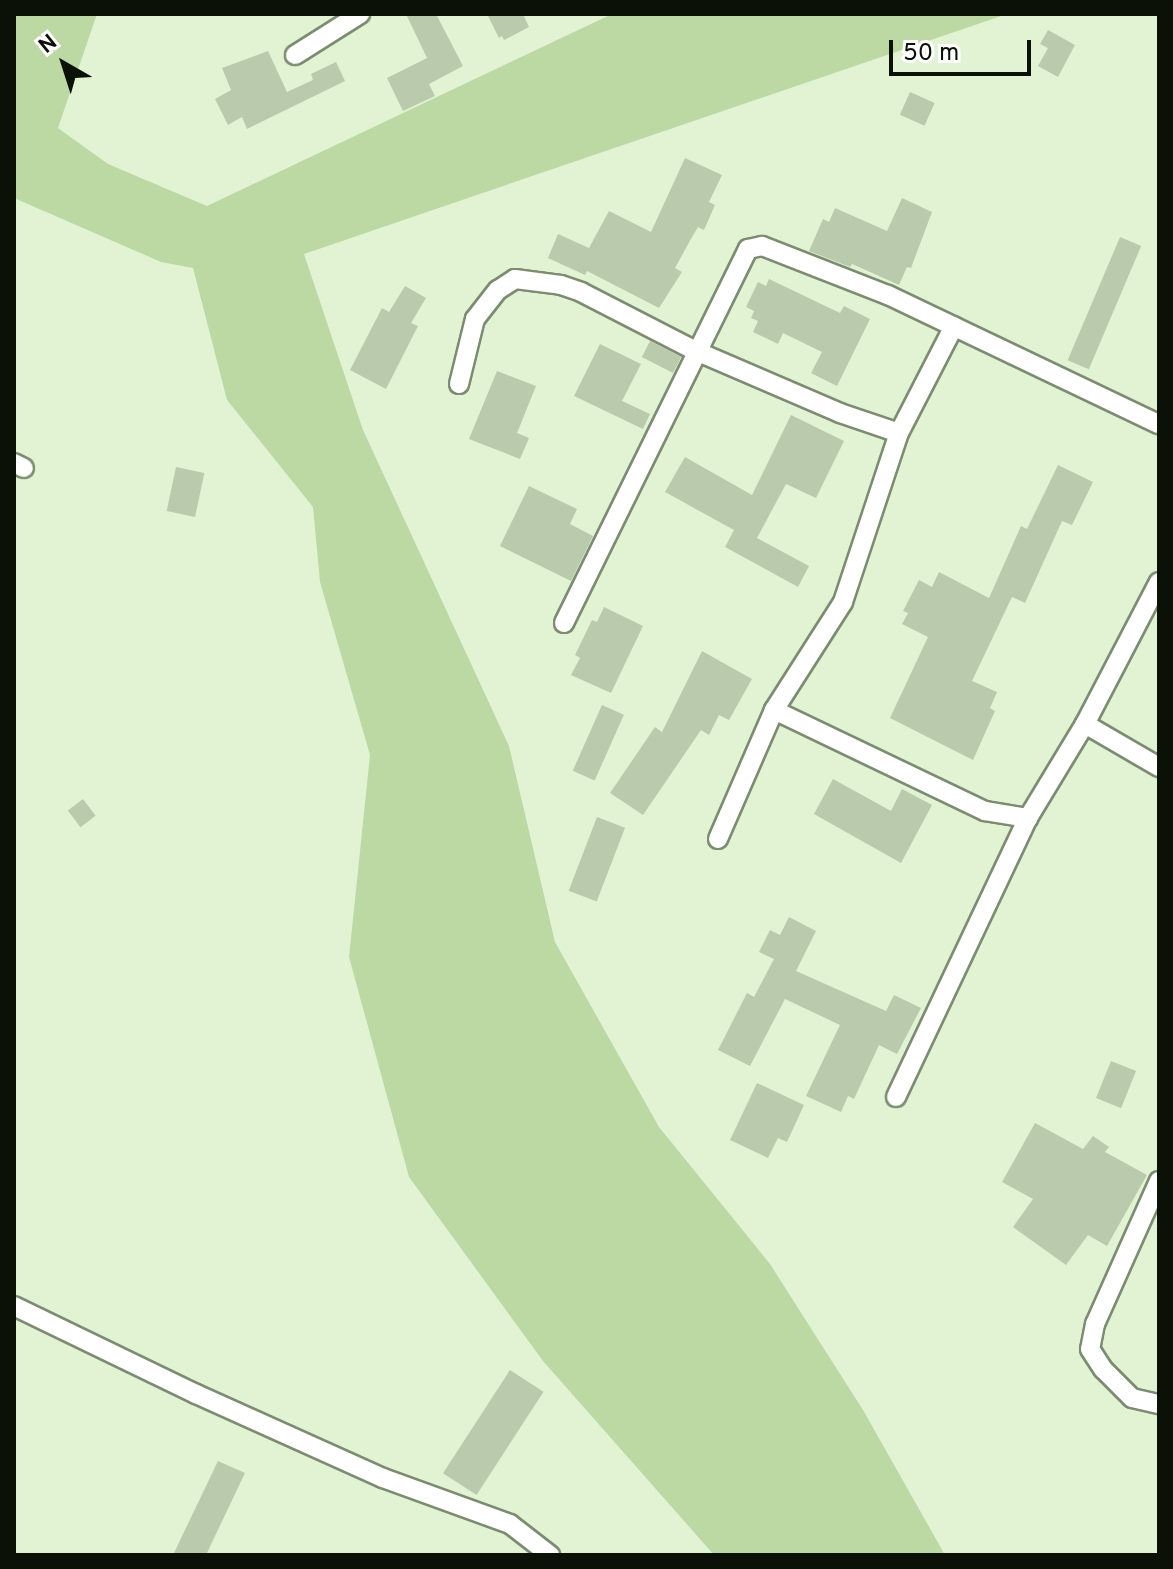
<!DOCTYPE html>
<style>
body{margin:0}
#map{position:relative;width:1173px;height:1569px;overflow:hidden;background:#e2f3d4;font-family:Overpass,sans-serif}
div>[style]{position:absolute}
.green>*{inset:0;background:#bcd9a3}
.building>*{inset:0;background:#bacaad;transform-origin:0 0}
.roads{filter:drop-shadow(2px 0 #7c8c70) drop-shadow(-2px 0 #7c8c70) drop-shadow(0 2px #7c8c70) drop-shadow(0 -2px #7c8c70)}
.minor>*{height:18px;margin:-9px;padding:0 9px;transform-origin:9px;border-radius:9px;background:#fff}
span{translate:-50% -50%;white-space:nowrap;text-align:center;line-height:1.15;-webkit-text-stroke:6px #fff;paint-order:stroke}
.frame{position:absolute;inset:0;border:16px solid #0b1107;pointer-events:none}
.north{position:absolute;left:24px;top:24px;width:80px;height:80px;-webkit-text-stroke:6px #fff;paint-order:stroke;rotate:321deg;font-size:22px;font-weight:700;line-height:32px;text-align:center;color:#0b1107}
.north::after{content:'';display:block;margin:auto;width:28px;height:36px;background:#0b1107;clip-path:polygon(50% 0,100% 100%,50% 72%,0 100%)}
.scale{position:absolute;left:889px;top:40px;width:142px;height:36px;box-sizing:border-box;border:4px solid #0b1107;border-top:0;padding-left:10px;font-size:24px;line-height:28px;white-space:nowrap;color:#0b1107;-webkit-text-stroke:6px #fff;paint-order:stroke}
</style>
<div id="map">
<div class="green">
<i style="clip-path:polygon(14px 14px,97px 14px,58px 128px,108px 164px,207px 206px,612px 14px,1007px 14px,304px 254px,363px 430px,509px 746px,555px 942px,659px 1127px,770px 1264px,863px 1410px,945px 1555px,714px 1555px,543px 1361px,409px 1177px,349px 957px,370px 755px,320px 582px,313px 507px,227px 400px,193px 268px,161px 262px,14px 198px)"></i>
</div>
<div class="building">
<i style="clip-path:polygon(406px 14px,436px 14px,463px 66px,429px 84px,435px 96px,403px 111px,387px 78px,427px 58px)"></i>
<i style="clip-path:polygon(487px 14px,523px 14px,529px 27px,504px 40px,502px 36px,499px 38px)"></i>
<i style="clip-path:polygon(1048px 30px,1075px 45px,1058px 77px,1038px 66px,1048px 48px,1040px 44px)"></i>
<i style="clip-path:polygon(268px 51px,287px 92px,313px 80px,311px 74px,336px 62px,345px 81px,247px 129px,242px 117px,228px 125px,215px 99px,231px 90px,222px 68px)"></i>
<i style="left:910px;top:92px;width:27px;height:25px;rotate:24deg"></i>
<i style="clip-path:polygon(685px 158px,722px 175px,709px 202px,715px 205px,704px 230px,698px 227px,692px 237px,675px 268px,682px 272px,659px 308px,587px 271px,585px 275px,548px 258px,558px 234px,589px 248px,609px 211px,651px 232px)"></i>
<i style="clip-path:polygon(902px 198px,932px 212px,911px 268px,907px 267px,899px 285px,852px 264px,850px 267px,809px 251px,823px 219px,829px 222px,835px 208px,887px 231px)"></i>
<i style="left:1120px;top:237px;width:23px;height:134px;rotate:23deg"></i>
<i style="clip-path:polygon(769px 279px,840px 313px,844px 306px,870px 319px,837px 386px,811px 373px,822px 352px,783px 333px,778px 344px,753px 332px,758px 321px,751px 318px,754px 311px,746px 307px,758px 282px,766px 286px)"></i>
<i style="clip-path:polygon(405px 286px,426px 298px,411px 323px,418px 326px,386px 389px,350px 370px,382px 308px,389px 312px)"></i>
<i style="left:650px;top:341px;width:35px;height:18px;rotate:27deg"></i>
<i style="clip-path:polygon(600px 344px,641px 364px,622px 401px,650px 414px,643px 429px,574px 396px)"></i>
<i style="clip-path:polygon(497px 371px,536px 386px,517px 433px,529px 438px,520px 459px,469px 439px)"></i>
<i style="clip-path:polygon(791px 415px,844px 441px,816px 498px,786px 484px,757px 538px,809px 566px,798px 587px,725px 547px,734px 530px,665px 492px,685px 457px,752px 495px)"></i>
<i style="clip-path:polygon(1058px 465px,1093px 482px,1072px 525px,1062px 521px,1025px 603px,1012px 597px,972px 681px,997px 692px,990px 708px,995px 711px,973px 760px,890px 718px,928px 637px,902px 624px,908px 613px,903px 611px,919px 580px,932px 587px,939px 572px,989px 598px,1021px 526px,1027px 529px)"></i>
<i style="left:176px;top:467px;width:29px;height:45px;rotate:12deg"></i>
<i style="clip-path:polygon(529px 486px,577px 509px,570px 524px,593px 536px,571px 581px,500px 546px)"></i>
<i style="clip-path:polygon(604px 607px,643px 626px,611px 693px,571px 675px,580px 658px,575px 655px,592px 620px,597px 622px)"></i>
<i style="clip-path:polygon(702px 651px,752px 679px,729px 720px,719px 715px,709px 735px,701px 730px,643px 815px,610px 793px,655px 727px,662px 732px)"></i>
<i style="left:602px;top:705px;width:24px;height:72px;rotate:24deg"></i>
<i style="clip-path:polygon(833px 779px,891px 811px,902px 789px,932px 805px,901px 863px,814px 814px)"></i>
<i style="left:83px;top:799px;width:21px;height:19px;rotate:53deg"></i>
<i style="left:597px;top:817px;width:30px;height:79px;rotate:21deg"></i>
<i style="clip-path:polygon(789px 917px,816px 931px,796px 971px,886px 1011px,894px 995px,921px 1008px,897px 1054px,879px 1045px,854px 1099px,848px 1096px,841px 1112px,806px 1096px,840px 1025px,785px 999px,750px 1066px,718px 1050px,747px 993px,754px 997px,774px 959px,759px 952px,770px 930px,780px 935px)"></i>
<i style="left:1111px;top:1061px;width:27px;height:40px;rotate:22deg"></i>
<i style="clip-path:polygon(757px 1083px,804px 1105px,787px 1142px,778px 1138px,768px 1158px,730px 1140px)"></i>
<i style="clip-path:polygon(1035px 1123px,1083px 1149px,1093px 1136px,1109px 1147px,1105px 1152px,1147px 1175px,1107px 1246px,1088px 1235px,1066px 1265px,1013px 1227px,1033px 1199px,1002px 1182px)"></i>
<i style="left:510px;top:1370px;width:40px;height:123px;rotate:33deg"></i>
<i style="clip-path:polygon(218px 1461px,245px 1473px,206px 1555px,173px 1555px)"></i>
</div>
<div class="roads">
<div class="minor">
<i style="left:295px;top:55px;width:77px;rotate:-32.2deg"></i>
<i style="left:459px;top:384px;width:67px;rotate:-76.2deg"></i>
<i style="left:475px;top:319px;width:37px;rotate:-52deg"></i>
<i style="left:498px;top:290px;width:20px;rotate:-33deg"></i>
<i style="left:515px;top:279px;width:46px;rotate:7.4deg"></i>
<i style="left:561px;top:285px;width:21px;rotate:19deg"></i>
<i style="left:581px;top:292px;width:129px;rotate:27.2deg"></i>
<i style="left:696px;top:351px;width:157px;rotate:23.3deg"></i>
<i style="left:840px;top:413px;width:62px;rotate:18.7deg"></i>
<i style="left:14px;top:463px;width:11px;rotate:27deg"></i>
<i style="left:564px;top:623px;width:417px;rotate:-63.8deg"></i>
<i style="left:748px;top:249px;width:14px;rotate:-12deg"></i>
<i style="left:762px;top:246px;width:135px;rotate:21.3deg"></i>
<i style="left:888px;top:295px;width:300px;rotate:25.5deg"></i>
<i style="left:774px;top:710px;width:234px;rotate:25.6deg"></i>
<i style="left:985px;top:811px;width:44px;rotate:9.2deg"></i>
<i style="left:1085px;top:724px;width:86px;rotate:30.2deg"></i>
<i style="left:718px;top:839px;width:141px;rotate:-66.5deg"></i>
<i style="left:774px;top:710px;width:128px;rotate:-57.4deg"></i>
<i style="left:843px;top:602px;width:178px;rotate:-71.7deg"></i>
<i style="left:899px;top:433px;width:120px;rotate:-62.8deg"></i>
<i style="left:896px;top:1097px;width:309px;rotate:-64.7deg"></i>
<i style="left:1028px;top:818px;width:110px;rotate:-58.8deg"></i>
<i style="left:1085px;top:724px;width:160px;rotate:-62.5deg"></i>
<i style="left:1159px;top:1181px;width:157px;rotate:114.1deg"></i>
<i style="left:1095px;top:1324px;width:25px;rotate:101deg"></i>
<i style="left:1090px;top:1349px;width:24px;rotate:57deg"></i>
<i style="left:1103px;top:1369px;width:41px;rotate:45deg"></i>
<i style="left:1132px;top:1398px;width:28px;rotate:13deg"></i>
<i style="left:14px;top:1306px;width:202px;rotate:25.8deg"></i>
<i style="left:196px;top:1394px;width:205px;rotate:24.2deg"></i>
<i style="left:383px;top:1478px;width:135px;rotate:19.9deg"></i>
<i style="left:510px;top:1524px;width:51px;rotate:37.8deg"></i>
</div>
</div>
<div class="frame"></div>
<div class="north">N</div>
<div class="scale">50 m</div>
</div>
